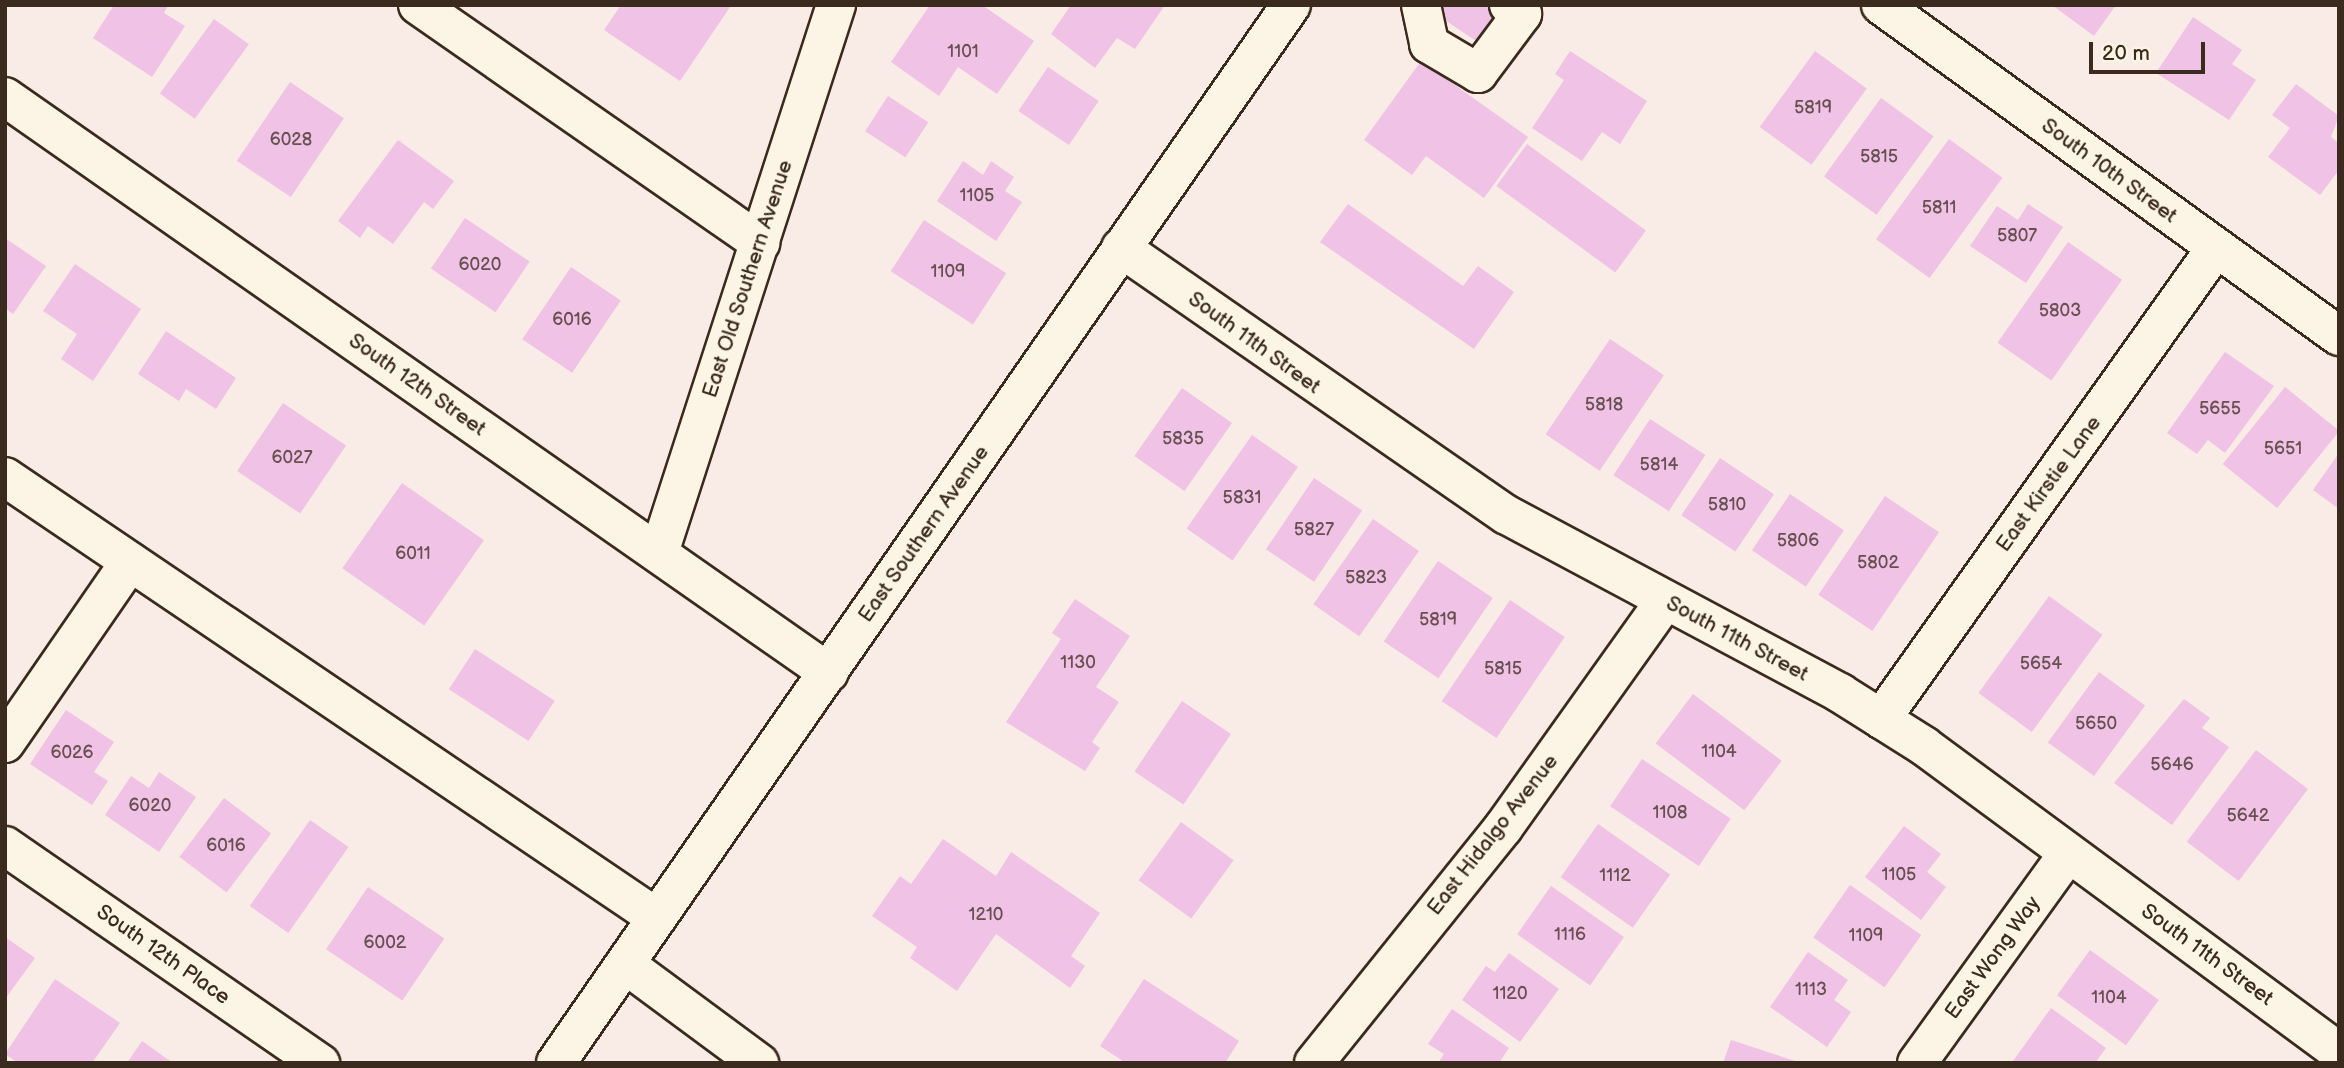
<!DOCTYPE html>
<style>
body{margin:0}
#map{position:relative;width:2344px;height:1068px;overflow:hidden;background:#f9ebe5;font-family:"Balsamiq Sans",sans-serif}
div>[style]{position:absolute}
.building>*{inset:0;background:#efc2e6;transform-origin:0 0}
.roads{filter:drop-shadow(2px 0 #3b2a1e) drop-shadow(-2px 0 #3b2a1e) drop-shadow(0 2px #3b2a1e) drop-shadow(0 -2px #3b2a1e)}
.minor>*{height:38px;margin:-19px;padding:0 19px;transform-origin:19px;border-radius:19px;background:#fcf5e5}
.major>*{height:38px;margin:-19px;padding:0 19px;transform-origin:19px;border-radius:19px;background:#fcf5e5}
span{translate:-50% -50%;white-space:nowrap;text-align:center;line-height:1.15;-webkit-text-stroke:5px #fcf5e5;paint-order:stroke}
.number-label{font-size:18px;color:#685050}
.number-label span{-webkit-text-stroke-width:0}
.street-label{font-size:21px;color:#3b2a1e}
.frame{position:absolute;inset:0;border:7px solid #3b2a1e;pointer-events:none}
.scale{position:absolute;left:2089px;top:42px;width:116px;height:32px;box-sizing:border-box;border:4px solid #3b2a1e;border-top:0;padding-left:9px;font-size:21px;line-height:24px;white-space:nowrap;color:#3b2a1e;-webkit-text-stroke:5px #fcf5e5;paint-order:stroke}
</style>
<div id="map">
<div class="building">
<i style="clip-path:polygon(114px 5px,168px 5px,164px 13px,185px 26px,152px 77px,93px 38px)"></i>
<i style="clip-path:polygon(621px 5px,727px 5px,730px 7px,680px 81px,604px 30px)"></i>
<i style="clip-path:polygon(930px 5px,982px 5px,1034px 41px,997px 94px,958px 67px,939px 96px,891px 62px)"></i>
<i style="clip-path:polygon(1071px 5px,1165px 5px,1135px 49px,1117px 38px,1095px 68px,1051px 34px)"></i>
<i style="clip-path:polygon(1434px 5px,1494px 5px,1499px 9px,1476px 41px,1430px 10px)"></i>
<i style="clip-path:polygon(2052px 5px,2116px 5px,2094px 36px)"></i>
<i style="clip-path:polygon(2193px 17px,2242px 50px,2232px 64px,2256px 80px,2229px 120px,2156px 73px)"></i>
<i style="left:214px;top:19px;width:43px;height:92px;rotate:36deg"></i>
<i style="clip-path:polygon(1570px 51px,1647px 101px,1620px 144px,1602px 132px,1582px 161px,1532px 128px,1564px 80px,1555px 74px)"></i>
<i style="left:1815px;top:51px;width:64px;height:94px;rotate:36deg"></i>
<i style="clip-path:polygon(1421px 61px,1528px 137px,1484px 198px,1426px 156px,1412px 175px,1364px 140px)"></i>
<i style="left:1048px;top:67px;width:61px;height:53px;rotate:34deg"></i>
<i style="left:290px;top:82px;width:65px;height:95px;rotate:34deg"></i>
<i style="clip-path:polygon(2296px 84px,2339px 116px,2331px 137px,2339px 143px,2339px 170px,2320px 195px,2268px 157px,2290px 128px,2272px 115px)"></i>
<i style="left:888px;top:96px;width:48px;height:42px;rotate:33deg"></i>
<i style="left:1881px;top:98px;width:65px;height:97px;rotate:36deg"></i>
<i style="left:1949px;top:139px;width:66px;height:124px;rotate:36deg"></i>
<i style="clip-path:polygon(398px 140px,454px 181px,433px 209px,424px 202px,393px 244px,368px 226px,360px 238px,338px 221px)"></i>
<i style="left:1527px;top:144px;width:147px;height:52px;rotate:36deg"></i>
<i style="clip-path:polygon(963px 161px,983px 175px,991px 161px,1014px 177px,1005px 191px,1022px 202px,996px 241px,937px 201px)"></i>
<i style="clip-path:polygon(1348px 204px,1463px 286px,1478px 266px,1514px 292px,1474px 349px,1320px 242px)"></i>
<i style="clip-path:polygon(2028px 204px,2063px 227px,2026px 283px,1970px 246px,1997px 206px,2018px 220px)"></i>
<i style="left:465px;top:218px;width:78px;height:61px;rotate:34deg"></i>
<i style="left:924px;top:220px;width:98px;height:61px;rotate:33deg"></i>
<i style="clip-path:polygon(5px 238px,46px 266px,13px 314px,5px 308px)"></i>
<i style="left:2068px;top:242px;width:66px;height:123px;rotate:35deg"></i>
<i style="clip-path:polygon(75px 264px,141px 309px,93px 381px,61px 359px,77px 334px,43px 311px)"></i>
<i style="left:571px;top:267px;width:60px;height:87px;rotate:34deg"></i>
<i style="clip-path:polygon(166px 331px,236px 378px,216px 409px,186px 389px,179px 401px,138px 374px)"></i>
<i style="left:1610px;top:339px;width:65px;height:115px;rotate:34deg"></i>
<i style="clip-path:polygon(2225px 352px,2274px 386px,2225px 453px,2208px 440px,2197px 454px,2167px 433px)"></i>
<i style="left:2285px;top:387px;width:70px;height:99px;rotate:39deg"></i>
<i style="left:1182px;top:388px;width:61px;height:83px;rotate:35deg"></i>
<i style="left:283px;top:403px;width:76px;height:82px;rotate:34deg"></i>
<i style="left:1650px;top:419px;width:66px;height:67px;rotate:33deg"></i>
<i style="left:1252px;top:435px;width:56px;height:114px;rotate:35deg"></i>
<i style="clip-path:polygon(2339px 453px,2339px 509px,2313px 490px)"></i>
<i style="left:1720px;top:458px;width:65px;height:69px;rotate:34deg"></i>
<i style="left:1314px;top:478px;width:58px;height:86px;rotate:34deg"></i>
<i style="left:402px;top:483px;width:100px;height:104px;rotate:35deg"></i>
<i style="left:1790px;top:494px;width:65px;height:68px;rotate:34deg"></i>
<i style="left:1885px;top:496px;width:65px;height:119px;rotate:34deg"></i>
<i style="left:1373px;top:519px;width:56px;height:104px;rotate:35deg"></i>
<i style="left:1438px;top:561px;width:66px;height:97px;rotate:34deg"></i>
<i style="left:2049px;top:596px;width:66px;height:120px;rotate:36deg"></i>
<i style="clip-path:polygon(1075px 599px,1130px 636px,1096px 687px,1119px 702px,1092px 742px,1100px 748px,1085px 771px,1006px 722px,1061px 639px,1052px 633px)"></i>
<i style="left:1510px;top:600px;width:66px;height:122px;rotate:34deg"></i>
<i style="left:475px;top:649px;width:95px;height:48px;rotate:33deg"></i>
<i style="left:2099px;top:672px;width:57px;height:87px;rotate:36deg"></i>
<i style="left:1693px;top:694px;width:111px;height:62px;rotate:37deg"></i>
<i style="clip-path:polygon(2184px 699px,2210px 718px,2202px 728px,2229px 747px,2172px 825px,2114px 783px)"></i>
<i style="left:1182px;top:701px;width:59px;height:85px;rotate:34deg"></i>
<i style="clip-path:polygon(66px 710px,114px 742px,94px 772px,108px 781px,92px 805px,30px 764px)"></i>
<i style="left:2256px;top:750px;width:65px;height:115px;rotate:37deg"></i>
<i style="left:1642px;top:759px;width:107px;height:57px;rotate:34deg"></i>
<i style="clip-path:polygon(159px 772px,196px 797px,159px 852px,105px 815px,131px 776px,149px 788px)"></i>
<i style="left:224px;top:798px;width:59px;height:74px;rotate:37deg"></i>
<i style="left:310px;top:820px;width:47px;height:105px;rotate:35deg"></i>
<i style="left:1181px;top:822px;width:65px;height:72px;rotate:36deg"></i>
<i style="left:1598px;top:824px;width:88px;height:65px;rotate:35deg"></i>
<i style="clip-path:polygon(1904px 826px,1941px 854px,1927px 872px,1946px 887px,1921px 920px,1865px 877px)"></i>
<i style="clip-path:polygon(943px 839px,996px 876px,1011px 852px,1100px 913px,1071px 956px,1085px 966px,1070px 988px,996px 934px,957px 991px,910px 958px,917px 947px,872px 916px,900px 876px,911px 884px)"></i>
<i style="left:1850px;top:885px;width:87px;height:64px;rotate:35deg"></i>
<i style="left:1551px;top:886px;width:89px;height:59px;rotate:35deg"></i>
<i style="left:368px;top:887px;width:92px;height:75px;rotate:34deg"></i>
<i style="clip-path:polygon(5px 937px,35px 958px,5px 999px)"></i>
<i style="left:2090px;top:950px;width:85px;height:56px;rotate:36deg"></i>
<i style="clip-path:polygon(1808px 952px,1848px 980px,1834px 1000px,1851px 1012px,1827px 1047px,1770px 1007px)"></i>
<i style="clip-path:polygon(1509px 953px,1559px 989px,1520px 1042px,1462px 1000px,1486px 966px,1495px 972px)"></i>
<i style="clip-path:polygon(55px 979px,120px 1023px,92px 1063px,18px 1063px,5px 1054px)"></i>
<i style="clip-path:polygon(1144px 979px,1239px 1041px,1225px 1063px,1126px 1063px,1100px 1046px)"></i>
<i style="clip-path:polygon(2051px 1008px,2106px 1048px,2095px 1063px,2013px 1061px)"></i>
<i style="clip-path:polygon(1452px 1009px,1509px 1048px,1499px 1063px,1438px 1063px,1444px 1054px,1428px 1044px)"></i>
<i style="clip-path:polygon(1731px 1040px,1798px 1062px,1798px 1063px,1723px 1063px)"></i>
<i style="clip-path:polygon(142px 1041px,173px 1063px,127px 1063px)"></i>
</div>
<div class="roads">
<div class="minor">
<i style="left:418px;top:5px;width:417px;rotate:34.8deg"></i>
<i style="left:1421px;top:5px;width:40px;rotate:78deg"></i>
<i style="left:1429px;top:44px;width:57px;rotate:30.6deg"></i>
<i style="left:1478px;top:73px;width:74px;rotate:-53.3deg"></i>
<i style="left:1522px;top:14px;width:16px;rotate:-145deg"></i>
<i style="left:1881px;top:5px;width:565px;rotate:35.86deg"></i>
<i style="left:5px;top:97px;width:1005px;rotate:34.95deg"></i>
<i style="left:1121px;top:248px;width:469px;rotate:34.7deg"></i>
<i style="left:1507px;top:515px;width:378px;rotate:28.1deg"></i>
<i style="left:1840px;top:693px;width:99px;rotate:32.2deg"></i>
<i style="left:1924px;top:746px;width:516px;rotate:36.4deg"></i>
<i style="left:5px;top:477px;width:787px;rotate:34.07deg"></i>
<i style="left:659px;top:553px;width:576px;rotate:-72.1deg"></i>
<i style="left:1881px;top:719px;width:578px;rotate:-54.58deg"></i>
<i style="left:5px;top:743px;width:220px;rotate:-55.4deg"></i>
<i style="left:5px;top:846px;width:383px;rotate:34.6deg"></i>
<i style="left:625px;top:964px;width:167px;rotate:36.5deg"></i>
<i style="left:1314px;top:1063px;width:302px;rotate:-51.2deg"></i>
<i style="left:1503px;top:828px;width:279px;rotate:-54.5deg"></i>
<i style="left:1917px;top:1063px;width:258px;rotate:-54.2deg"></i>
</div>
<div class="major">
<i style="left:556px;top:1063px;width:1288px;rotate:-55.21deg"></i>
</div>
</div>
<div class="number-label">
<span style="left:963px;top:52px">1101</span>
<span style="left:1813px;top:108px">5819</span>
<span style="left:291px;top:140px">6028</span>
<span style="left:1879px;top:157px">5815</span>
<span style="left:977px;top:196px">1105</span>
<span style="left:1939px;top:208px">5811</span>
<span style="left:2017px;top:236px">5807</span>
<span style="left:480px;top:265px">6020</span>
<span style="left:948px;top:272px">1109</span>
<span style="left:2060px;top:311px">5803</span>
<span style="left:572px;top:320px">6016</span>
<span style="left:1604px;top:405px">5818</span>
<span style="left:2220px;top:409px">5655</span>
<span style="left:1183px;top:439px">5835</span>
<span style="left:2283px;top:449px">5651</span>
<span style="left:292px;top:458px">6027</span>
<span style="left:1659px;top:465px">5814</span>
<span style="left:1242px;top:498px">5831</span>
<span style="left:1727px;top:505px">5810</span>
<span style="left:1314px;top:530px">5827</span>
<span style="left:1798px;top:541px">5806</span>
<span style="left:413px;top:554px">6011</span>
<span style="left:1878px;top:563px">5802</span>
<span style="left:1366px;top:578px">5823</span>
<span style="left:1438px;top:620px">5819</span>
<span style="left:1078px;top:663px">1130</span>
<span style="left:2041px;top:664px">5654</span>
<span style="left:1503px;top:669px">5815</span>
<span style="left:2096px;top:724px">5650</span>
<span style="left:1719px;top:752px">1104</span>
<span style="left:72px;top:753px">6026</span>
<span style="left:2172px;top:765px">5646</span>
<span style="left:150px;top:806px">6020</span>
<span style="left:1670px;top:813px">1108</span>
<span style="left:2248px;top:816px">5642</span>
<span style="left:226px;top:846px">6016</span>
<span style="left:1899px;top:875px">1105</span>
<span style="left:1615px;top:876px">1112</span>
<span style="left:986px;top:915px">1210</span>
<span style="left:1570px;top:935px">1116</span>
<span style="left:1866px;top:936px">1109</span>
<span style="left:385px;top:943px">6002</span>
<span style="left:1811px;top:990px">1113</span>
<span style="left:1510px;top:994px">1120</span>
<span style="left:2109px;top:998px">1104</span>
</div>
<div class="street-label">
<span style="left:2109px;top:171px;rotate:36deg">South 10th Street</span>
<span style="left:748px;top:279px;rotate:-72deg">East Old Southern Avenue</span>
<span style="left:1254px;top:343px;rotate:36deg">South 11th Street</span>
<span style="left:417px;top:385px;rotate:35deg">South 12th Street</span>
<span style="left:2049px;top:484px;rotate:-54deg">East Kirstie Lane</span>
<span style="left:924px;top:534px;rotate:-55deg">East Southern Avenue</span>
<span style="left:1737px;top:639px;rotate:28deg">South 11th Street</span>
<span style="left:1493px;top:835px;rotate:-52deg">East Hidalgo Avenue</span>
<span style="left:163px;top:955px;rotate:35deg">South 12th Place</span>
<span style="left:2207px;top:955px;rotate:36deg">South 11th Street</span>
<span style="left:1993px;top:958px;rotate:-54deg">East Wong Way</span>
</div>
<div class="frame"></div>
<div class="scale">20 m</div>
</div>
